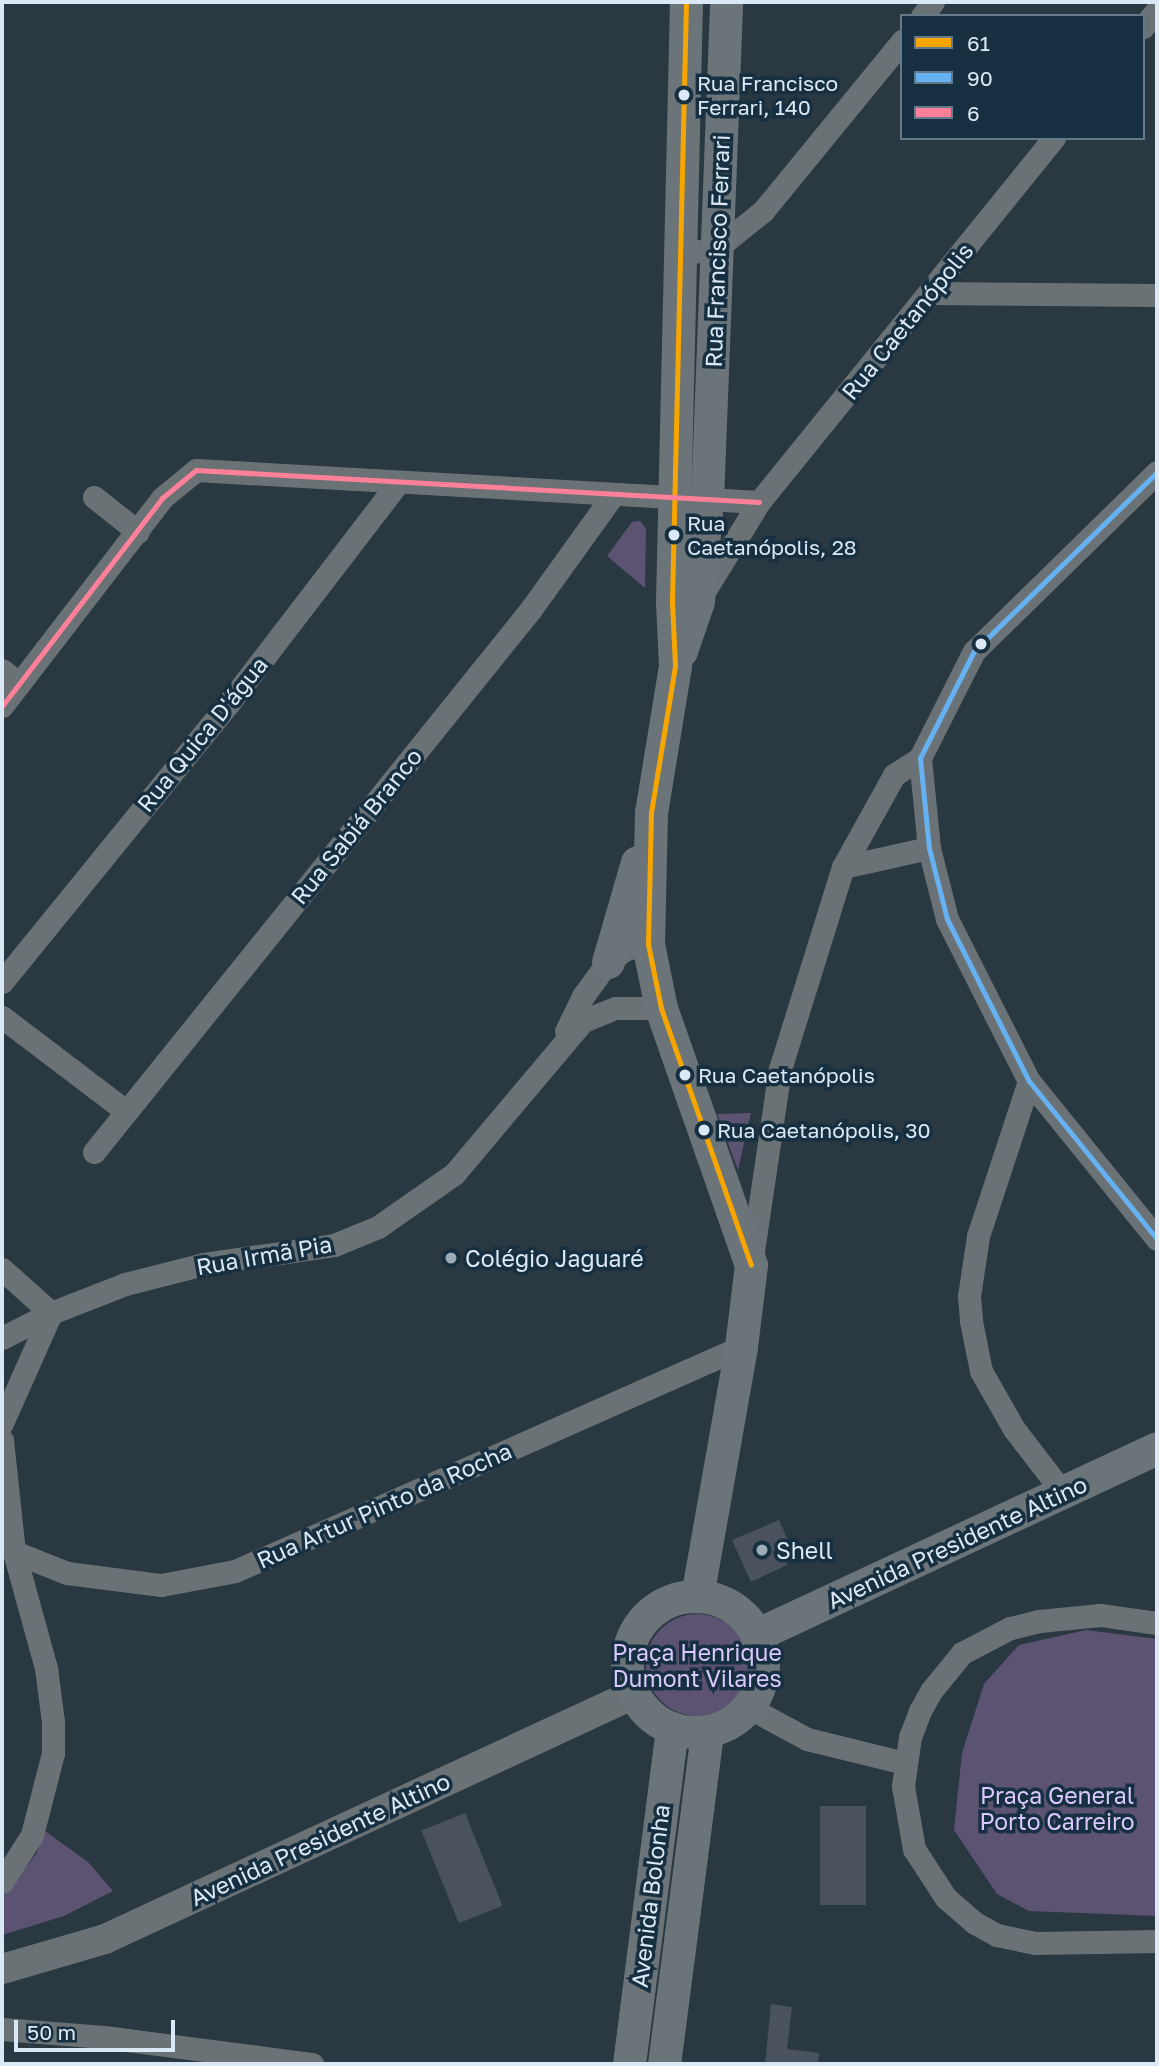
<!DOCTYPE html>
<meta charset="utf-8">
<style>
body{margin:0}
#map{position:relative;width:1159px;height:2066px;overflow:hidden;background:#2a3842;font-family:"Golos Text",sans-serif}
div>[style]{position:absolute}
.green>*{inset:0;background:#5c5373}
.round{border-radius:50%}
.building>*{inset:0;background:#4a525e;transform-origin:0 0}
.minor>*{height:23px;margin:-11.5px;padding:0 11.5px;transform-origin:11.5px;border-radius:11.5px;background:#6b7275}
.tertiary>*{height:30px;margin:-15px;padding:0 15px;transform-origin:15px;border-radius:15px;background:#6b7275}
.secondary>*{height:33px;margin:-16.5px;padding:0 16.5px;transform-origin:16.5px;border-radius:16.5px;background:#6b7479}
.secondary>.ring{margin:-16.5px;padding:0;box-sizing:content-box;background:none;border:33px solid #6b7479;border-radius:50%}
.bus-1>*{height:5px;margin:-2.5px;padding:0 2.5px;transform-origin:2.5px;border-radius:2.5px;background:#f7a600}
.bus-2>*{height:5px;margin:-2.5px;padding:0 2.5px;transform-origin:2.5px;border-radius:2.5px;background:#66b1f2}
.bus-3>*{height:5px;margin:-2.5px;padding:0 2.5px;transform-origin:2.5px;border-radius:2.5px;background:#ff8098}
.dots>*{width:19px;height:19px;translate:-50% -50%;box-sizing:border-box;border:4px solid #163042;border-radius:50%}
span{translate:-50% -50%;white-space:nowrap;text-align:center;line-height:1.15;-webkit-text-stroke:7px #163042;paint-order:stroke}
.bus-label{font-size:21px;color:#dae9f5}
.left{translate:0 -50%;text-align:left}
.street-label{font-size:23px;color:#dae9f5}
.poi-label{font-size:23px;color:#dae9f5}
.park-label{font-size:23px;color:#dac8fe}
.frame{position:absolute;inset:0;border:4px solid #dae9f5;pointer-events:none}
.legend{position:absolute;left:900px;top:14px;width:245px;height:126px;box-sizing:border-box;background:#163042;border:2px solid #647a8a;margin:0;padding:9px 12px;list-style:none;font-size:21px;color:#dae9f5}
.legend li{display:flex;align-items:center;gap:14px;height:35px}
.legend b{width:35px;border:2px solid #647a8a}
.scale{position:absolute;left:14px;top:2020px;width:161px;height:32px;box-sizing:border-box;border:4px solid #dae9f5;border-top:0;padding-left:9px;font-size:21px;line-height:24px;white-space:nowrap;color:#dae9f5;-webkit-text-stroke:5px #163042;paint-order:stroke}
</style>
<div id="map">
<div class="green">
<i style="clip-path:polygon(640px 521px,646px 529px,645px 588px,607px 556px,632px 522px)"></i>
<i style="clip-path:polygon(751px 1113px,738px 1170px,717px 1114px)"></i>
<i class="round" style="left:646px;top:1614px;width:102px;height:102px"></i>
<i style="clip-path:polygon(1086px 1630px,1157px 1639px,1157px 1916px,1029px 1911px,997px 1894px,954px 1830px,962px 1753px,984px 1684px,1019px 1645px)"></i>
<i style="clip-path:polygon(45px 1831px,88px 1862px,113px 1891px,64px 1916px,2px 1935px,2px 1898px,36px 1854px)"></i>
</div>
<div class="building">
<i style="clip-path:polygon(779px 1520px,791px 1548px,782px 1551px,787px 1565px,751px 1582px,732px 1540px)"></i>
<i style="left:820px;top:1806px;width:46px;height:99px"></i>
<i style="left:465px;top:1813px;width:100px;height:47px;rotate:68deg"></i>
<i style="clip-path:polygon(771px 2004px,792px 2007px,787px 2049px,819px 2053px,818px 2064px,765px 2064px)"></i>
</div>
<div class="minor">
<i style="left:922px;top:16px;width:18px;rotate:-52deg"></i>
<i style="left:1143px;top:27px;width:22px;rotate:-51deg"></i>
<i style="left:681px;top:254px;width:36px;rotate:-9deg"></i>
<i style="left:717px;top:248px;width:59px;rotate:-38.8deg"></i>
<i style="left:763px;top:211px;width:220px;rotate:-50.7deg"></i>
<i style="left:929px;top:293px;width:228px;rotate:0.5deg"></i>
<i style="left:1157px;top:472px;width:256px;rotate:135.6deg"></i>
<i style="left:974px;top:651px;width:120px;rotate:116.8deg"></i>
<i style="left:920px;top:758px;width:90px;rotate:84.3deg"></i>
<i style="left:929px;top:848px;width:73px;rotate:75.8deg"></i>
<i style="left:947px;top:919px;width:182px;rotate:63.2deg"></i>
<i style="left:1029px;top:1081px;width:203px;rotate:51deg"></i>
<i style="left:94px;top:497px;width:56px;rotate:38.5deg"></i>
<i style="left:702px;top:595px;width:109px;rotate:-58.5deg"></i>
<i style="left:759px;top:502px;width:469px;rotate:-51deg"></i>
<i style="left:2px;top:670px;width:22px;rotate:39deg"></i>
<i style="left:2px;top:706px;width:262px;rotate:-52.4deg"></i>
<i style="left:162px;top:498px;width:44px;rotate:-39.5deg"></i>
<i style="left:196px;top:470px;width:564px;rotate:3.25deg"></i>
<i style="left:843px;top:867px;width:88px;rotate:-12.5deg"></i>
<i style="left:2px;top:982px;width:360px;rotate:-50.9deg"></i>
<i style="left:229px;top:703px;width:277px;rotate:-52.5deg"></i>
<i style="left:2px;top:1017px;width:156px;rotate:37.2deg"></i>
<i style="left:566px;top:1031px;width:39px;rotate:-64deg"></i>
<i style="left:583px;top:996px;width:42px;rotate:-53.7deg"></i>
<i style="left:608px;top:962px;width:22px;rotate:-36deg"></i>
<i style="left:626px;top:949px;width:23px;rotate:-13deg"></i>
<i style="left:1029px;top:1081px;width:163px;rotate:108.2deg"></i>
<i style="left:978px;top:1236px;width:61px;rotate:98.5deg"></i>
<i style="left:969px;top:1296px;width:25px;rotate:85deg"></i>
<i style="left:971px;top:1321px;width:51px;rotate:78.7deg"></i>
<i style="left:981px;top:1371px;width:67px;rotate:60.4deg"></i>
<i style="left:1014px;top:1429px;width:82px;rotate:52.4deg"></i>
<i style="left:94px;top:1152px;width:697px;rotate:-51.17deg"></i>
<i style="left:531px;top:609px;width:140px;rotate:-54.3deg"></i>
<i style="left:752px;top:1258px;width:191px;rotate:-81.6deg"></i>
<i style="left:780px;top:1069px;width:212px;rotate:-72.7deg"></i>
<i style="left:843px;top:867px;width:105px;rotate:-61deg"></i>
<i style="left:894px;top:775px;width:31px;rotate:-33deg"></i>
<i style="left:2px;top:1269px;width:66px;rotate:41.9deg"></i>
<i style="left:51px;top:1313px;width:55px;rotate:153deg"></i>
<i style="left:2px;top:1423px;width:120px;rotate:-66deg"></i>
<i style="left:51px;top:1313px;width:79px;rotate:-21.4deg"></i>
<i style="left:125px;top:1284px;width:81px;rotate:-14.2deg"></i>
<i style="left:204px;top:1264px;width:131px;rotate:-8.3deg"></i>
<i style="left:334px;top:1245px;width:48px;rotate:-22.2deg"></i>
<i style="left:378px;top:1227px;width:93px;rotate:-34.9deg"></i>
<i style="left:454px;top:1174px;width:200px;rotate:-49.9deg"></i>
<i style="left:583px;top:1021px;width:35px;rotate:-22deg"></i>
<i style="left:616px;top:1008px;width:45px"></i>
<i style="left:2px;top:1440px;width:113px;rotate:83.9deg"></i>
<i style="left:14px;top:1552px;width:120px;rotate:74.6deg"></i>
<i style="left:46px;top:1668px;width:54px;rotate:82.6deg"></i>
<i style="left:53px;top:1722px;width:31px;rotate:90deg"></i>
<i style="left:53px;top:1753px;width:85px;rotate:104.4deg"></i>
<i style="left:32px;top:1835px;width:56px;rotate:122.6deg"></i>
<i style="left:14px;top:1552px;width:57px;rotate:21.6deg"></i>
<i style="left:67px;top:1573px;width:95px;rotate:7.3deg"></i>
<i style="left:161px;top:1585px;width:75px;rotate:-10.7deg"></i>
<i style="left:235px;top:1571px;width:553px;rotate:-23.88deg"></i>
<i style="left:1157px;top:1623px;width:58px;rotate:-172deg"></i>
<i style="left:1100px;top:1615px;width:61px;rotate:174.4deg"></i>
<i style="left:1039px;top:1621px;width:30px;rotate:166deg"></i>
<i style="left:1010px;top:1628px;width:54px;rotate:152.5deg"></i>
<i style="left:962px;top:1653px;width:49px;rotate:129.2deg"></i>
<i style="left:931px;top:1691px;width:23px;rotate:119deg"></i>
<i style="left:920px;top:1711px;width:28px;rotate:111deg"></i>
<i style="left:910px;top:1737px;width:49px;rotate:98.1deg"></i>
<i style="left:903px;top:1786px;width:64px;rotate:80.1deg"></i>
<i style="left:914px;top:1849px;width:59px;rotate:56.9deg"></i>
<i style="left:946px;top:1898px;width:38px;rotate:41deg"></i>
<i style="left:975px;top:1923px;width:25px;rotate:29deg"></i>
<i style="left:997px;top:1935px;width:39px;rotate:12deg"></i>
<i style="left:1035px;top:1943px;width:122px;rotate:-0.9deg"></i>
<i style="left:748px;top:1707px;width:67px;rotate:28.5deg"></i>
<i style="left:807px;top:1739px;width:101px;rotate:13.8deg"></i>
<i style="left:2px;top:2029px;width:102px;rotate:4.5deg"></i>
<i style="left:104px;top:2037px;width:210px;rotate:7.4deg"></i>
</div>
<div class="tertiary">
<i style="left:2px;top:1969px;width:107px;rotate:-16.2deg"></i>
<i style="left:105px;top:1939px;width:583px;rotate:-24.85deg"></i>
</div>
<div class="secondary">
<i style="left:686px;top:2px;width:600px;rotate:91.34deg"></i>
<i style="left:672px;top:602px;width:64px;rotate:87.3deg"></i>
<i style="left:675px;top:666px;width:148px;rotate:99.3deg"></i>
<i style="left:651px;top:812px;width:132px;rotate:91.3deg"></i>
<i style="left:648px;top:944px;width:65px;rotate:78.5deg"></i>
<i style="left:661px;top:1008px;width:272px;rotate:70.7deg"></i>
<i style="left:751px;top:1265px;width:83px;rotate:97deg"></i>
<i style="left:741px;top:1347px;width:253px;rotate:100deg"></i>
<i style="left:681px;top:651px;width:53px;rotate:-71.2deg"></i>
<i style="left:698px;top:601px;width:100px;rotate:-84.9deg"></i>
<i style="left:707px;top:501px;width:499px;rotate:-87.8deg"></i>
<i style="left:608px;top:962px;width:104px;rotate:-73.8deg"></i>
<i class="ring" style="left:627px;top:1596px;width:103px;height:103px"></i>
<i style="left:756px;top:1635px;width:442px;rotate:-25deg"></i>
<i style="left:629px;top:2064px;width:339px;rotate:-82.7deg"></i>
<i style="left:664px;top:2064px;width:336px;rotate:-82.6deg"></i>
</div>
<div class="bus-1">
<i style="left:686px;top:2px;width:600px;rotate:91.34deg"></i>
<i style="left:672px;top:602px;width:64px;rotate:87.3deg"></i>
<i style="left:675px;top:666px;width:148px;rotate:99.3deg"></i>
<i style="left:651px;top:812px;width:132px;rotate:91.3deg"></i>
<i style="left:648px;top:944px;width:65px;rotate:78.5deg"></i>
<i style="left:661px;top:1008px;width:272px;rotate:70.7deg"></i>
</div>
<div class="bus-2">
<i style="left:1157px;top:472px;width:256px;rotate:135.6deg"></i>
<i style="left:974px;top:651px;width:120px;rotate:116.8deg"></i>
<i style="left:920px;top:758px;width:90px;rotate:84.3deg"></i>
<i style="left:929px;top:848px;width:73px;rotate:75.8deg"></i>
<i style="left:947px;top:919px;width:182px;rotate:63.2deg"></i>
<i style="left:1029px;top:1081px;width:203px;rotate:51deg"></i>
</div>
<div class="bus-3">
<i style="left:2px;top:706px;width:262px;rotate:-52.4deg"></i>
<i style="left:162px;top:498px;width:44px;rotate:-39.5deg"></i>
<i style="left:196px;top:470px;width:564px;rotate:3.25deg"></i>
</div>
<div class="dots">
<i style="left:684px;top:95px;background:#dae9f5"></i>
<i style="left:674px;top:535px;background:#dae9f5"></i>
<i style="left:981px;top:644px;background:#dae9f5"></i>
<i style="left:685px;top:1075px;background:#dae9f5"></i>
<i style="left:704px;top:1130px;background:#dae9f5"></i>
<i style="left:451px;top:1258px;background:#9cabb6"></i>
<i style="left:762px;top:1550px;background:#9cabb6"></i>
</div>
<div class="bus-label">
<span class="left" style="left:697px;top:95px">Rua Francisco<br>Ferrari, 140</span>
<span class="left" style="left:687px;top:535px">Rua<br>Caetanópolis, 28</span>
<span class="left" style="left:698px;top:1075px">Rua Caetanópolis</span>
<span class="left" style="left:717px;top:1130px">Rua Caetanópolis, 30</span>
</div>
<div class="street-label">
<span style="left:717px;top:251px;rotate:-88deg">Rua Francisco Ferrari</span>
<span style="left:907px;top:321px;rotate:-51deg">Rua Caetanópolis</span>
<span style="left:202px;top:734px;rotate:-51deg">Rua Quica D'água</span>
<span style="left:356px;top:826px;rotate:-51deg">Rua Sabiá Branco</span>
<span style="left:264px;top:1255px;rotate:-10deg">Rua Irmã Pia</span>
<span style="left:384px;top:1505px;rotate:-24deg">Rua Artur Pinto da Rocha</span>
<span style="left:957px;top:1542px;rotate:-25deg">Avenida Presidente Altino</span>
<span style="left:320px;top:1839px;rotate:-25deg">Avenida Presidente Altino</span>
<span style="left:650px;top:1896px;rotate:-83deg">Avenida Bolonha</span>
</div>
<div class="poi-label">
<span class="left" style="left:465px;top:1258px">Colégio Jaguaré</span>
<span class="left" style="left:776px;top:1550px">Shell</span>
</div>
<div class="park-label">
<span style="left:697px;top:1665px">Praça Henrique<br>Dumont Vilares</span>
<span style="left:1057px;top:1808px">Praça General<br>Porto Carreiro</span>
</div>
<div class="frame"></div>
<ul class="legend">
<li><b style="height:9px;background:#f7a600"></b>61</li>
<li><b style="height:9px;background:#66b1f2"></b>90</li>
<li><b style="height:9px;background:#ff8098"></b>6</li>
</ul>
<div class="scale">50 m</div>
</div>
